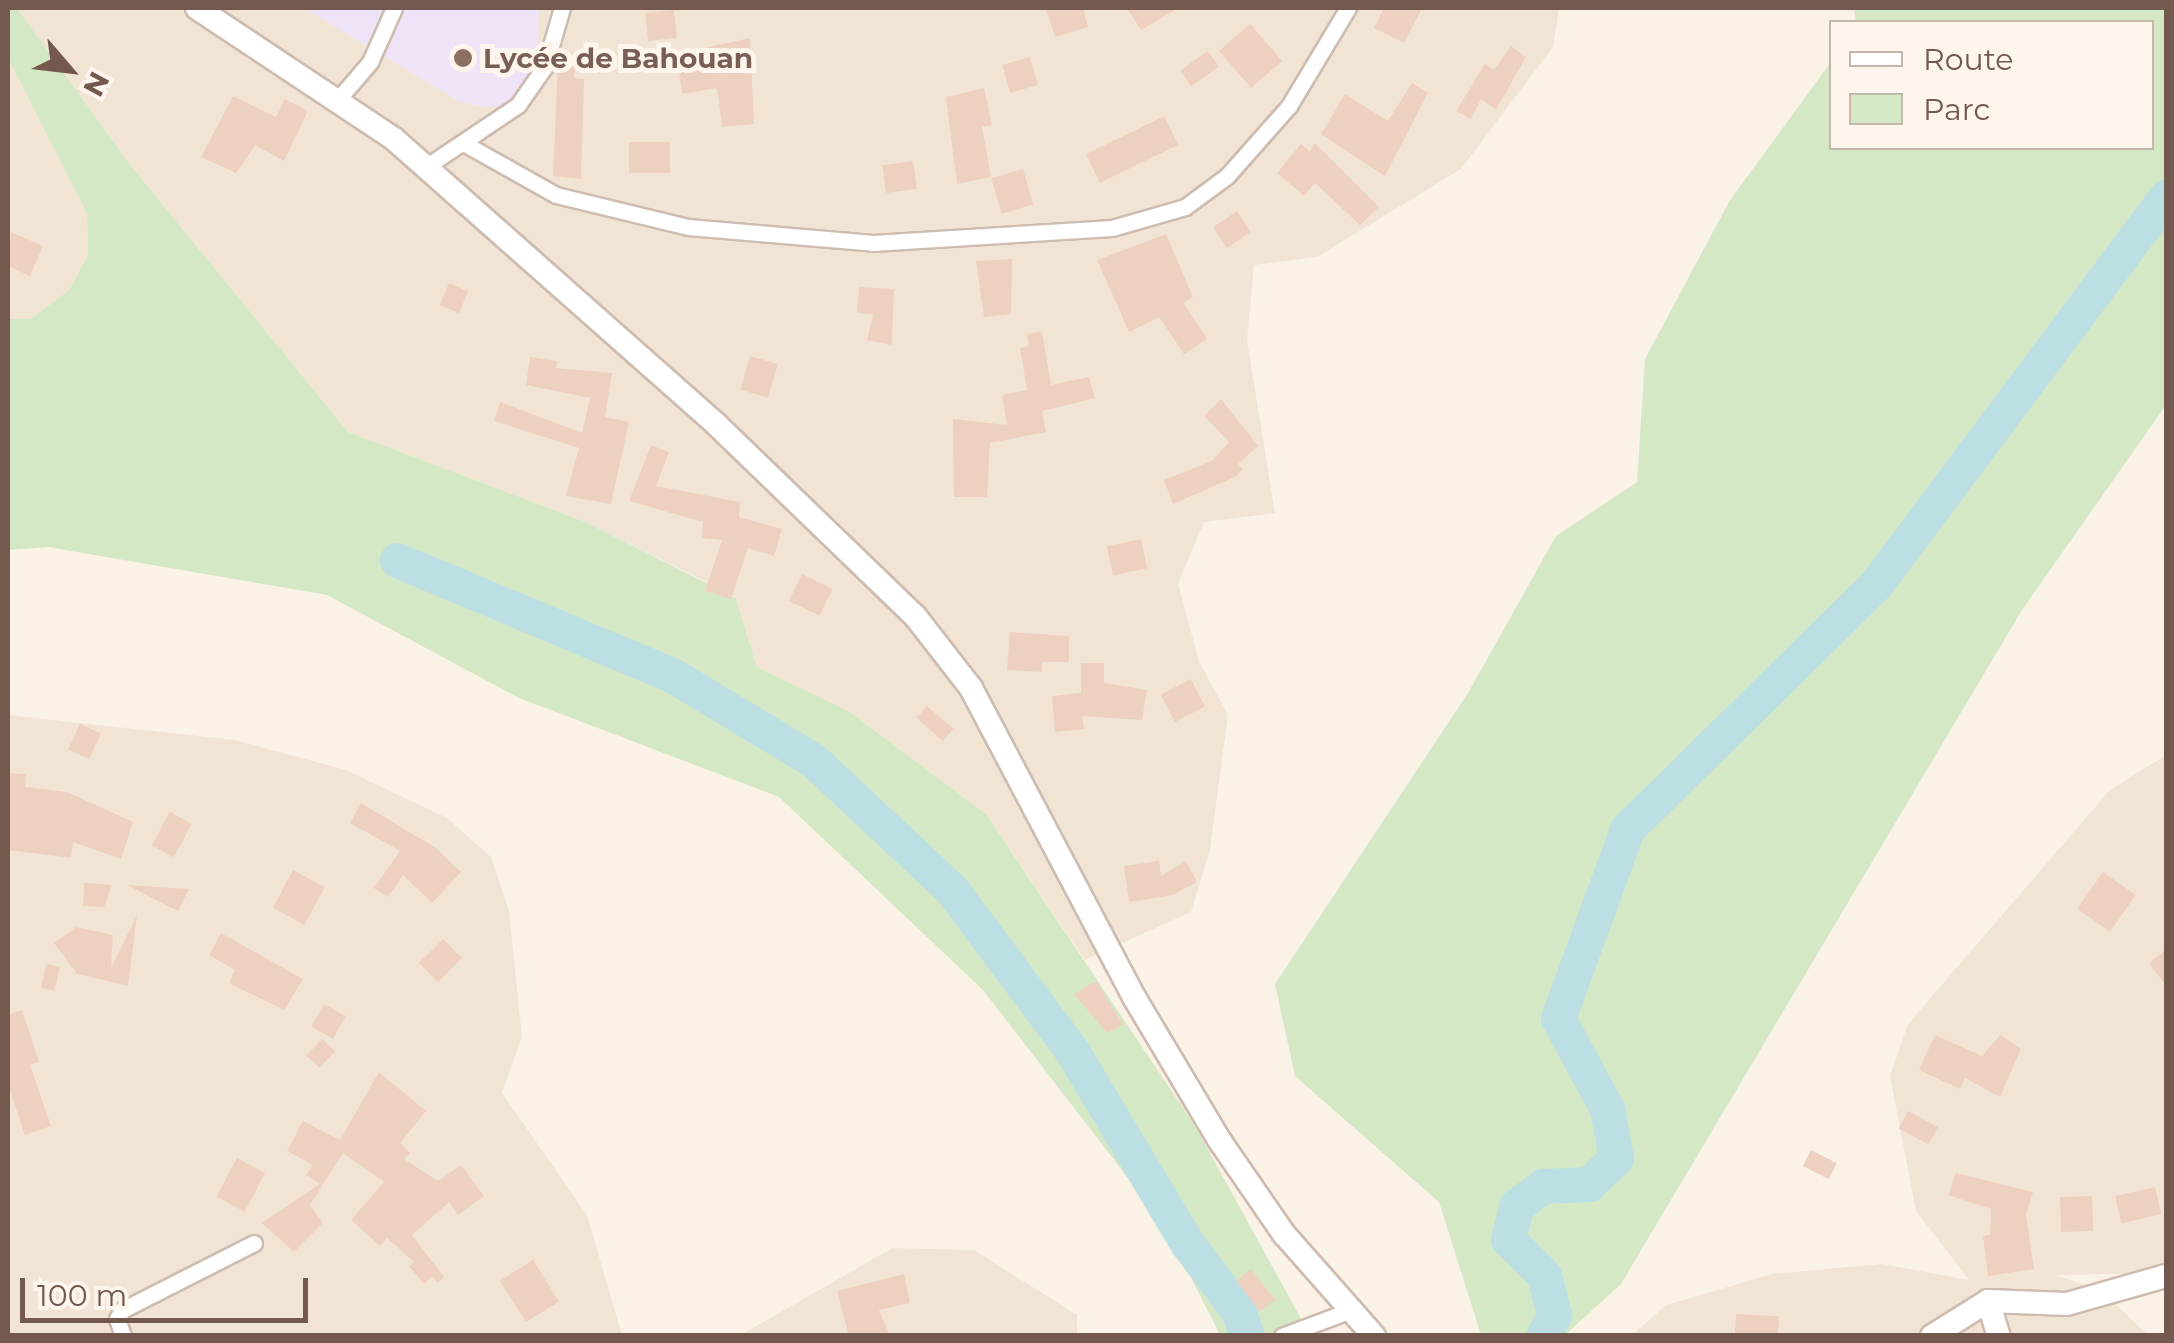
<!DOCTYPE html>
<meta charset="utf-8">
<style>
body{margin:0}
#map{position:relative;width:2174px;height:1343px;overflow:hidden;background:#fbf2e6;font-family:Montserrat,sans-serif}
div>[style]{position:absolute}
.residential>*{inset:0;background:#f2e4d5}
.education>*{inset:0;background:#efe3f7}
.green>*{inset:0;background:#d5e8c5}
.river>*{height:35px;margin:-17.5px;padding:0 17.5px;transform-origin:17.5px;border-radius:17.5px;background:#bcdfe3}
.building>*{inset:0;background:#eed0c0;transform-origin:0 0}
.roads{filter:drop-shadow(2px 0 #cebcb0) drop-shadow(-2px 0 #cebcb0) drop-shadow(0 2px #cebcb0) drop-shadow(0 -2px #cebcb0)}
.street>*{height:15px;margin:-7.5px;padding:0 7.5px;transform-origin:7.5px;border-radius:7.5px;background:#fff}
.secondary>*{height:22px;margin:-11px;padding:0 11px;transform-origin:11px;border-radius:11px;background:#fff}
.dots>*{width:28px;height:28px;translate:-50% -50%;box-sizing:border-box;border:5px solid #fef6ec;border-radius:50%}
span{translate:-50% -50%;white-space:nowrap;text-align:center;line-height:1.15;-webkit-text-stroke:10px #fef6ec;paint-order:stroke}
.education-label{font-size:28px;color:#785e54;font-weight:700}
.left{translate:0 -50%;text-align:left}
.frame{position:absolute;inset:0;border:10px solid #73584d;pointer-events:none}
.legend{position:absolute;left:1829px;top:20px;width:325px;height:130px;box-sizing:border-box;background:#fef6ec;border:2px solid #c6b7ac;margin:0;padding:12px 18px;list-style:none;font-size:30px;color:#73584d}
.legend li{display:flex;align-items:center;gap:20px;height:50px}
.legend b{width:50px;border:2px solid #c6b7ac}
.north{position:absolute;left:20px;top:20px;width:100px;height:100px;-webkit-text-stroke:8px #fef6ec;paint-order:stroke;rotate:118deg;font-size:28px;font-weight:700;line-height:40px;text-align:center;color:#73584d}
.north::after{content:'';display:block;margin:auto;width:35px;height:45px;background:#73584d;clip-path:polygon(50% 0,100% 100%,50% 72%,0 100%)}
.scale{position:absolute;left:20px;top:1278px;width:288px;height:45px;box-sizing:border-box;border:5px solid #73584d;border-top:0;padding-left:12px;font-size:30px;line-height:35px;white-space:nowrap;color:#73584d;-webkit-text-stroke:8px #fef6ec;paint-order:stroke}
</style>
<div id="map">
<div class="residential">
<i style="clip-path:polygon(17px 8px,1559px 8px,1553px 47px,1461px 169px,1317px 257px,1254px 265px,1247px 340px,1275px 513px,1204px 522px,1178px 584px,1199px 661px,1228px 715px,1210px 850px,1191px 912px,1085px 960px,986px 814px,849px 711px,757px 667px,736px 597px,583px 521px,348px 432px,128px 162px)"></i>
<i style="clip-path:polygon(8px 58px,87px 214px,88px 255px,69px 290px,31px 320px,8px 319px)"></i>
<i style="clip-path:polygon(8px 715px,235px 740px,346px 770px,447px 818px,491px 857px,509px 911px,522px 1037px,502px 1093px,587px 1215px,622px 1335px,8px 1336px)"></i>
<i style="clip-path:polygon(2166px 755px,2166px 1273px,2056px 1275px,2102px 1291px,2148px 1335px,1631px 1336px,1666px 1305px,1772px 1274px,1882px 1264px,1969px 1280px,1916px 1211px,1890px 1076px,1908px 1024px,2110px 790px)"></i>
<i style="clip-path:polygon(892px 1248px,974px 1250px,1077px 1315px,1077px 1335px,739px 1336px)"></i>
</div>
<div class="education">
<i style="clip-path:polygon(304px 8px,539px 8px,536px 57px,518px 96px,504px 106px,482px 107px,458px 101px)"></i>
</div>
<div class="green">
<i style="clip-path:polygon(8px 8px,17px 8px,128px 162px,348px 432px,583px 521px,736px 598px,757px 667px,849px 711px,986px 814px,1195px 1126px,1310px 1335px,1220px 1335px,1165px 1226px,983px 990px,779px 797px,519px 698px,327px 595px,48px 547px,8px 550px,8px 319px,31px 319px,69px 290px,88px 255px,87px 214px,8px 58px)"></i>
<i style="clip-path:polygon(1854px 8px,2166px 8px,2166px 405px,2022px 610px,1621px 1284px,1565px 1335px,1481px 1335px,1439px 1202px,1295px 1076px,1275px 984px,1468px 693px,1556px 536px,1637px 482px,1645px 359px,1730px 200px,1831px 62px,1832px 148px,2152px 148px,2152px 22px,1856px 22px)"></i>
</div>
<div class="river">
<i style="left:397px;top:560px;width:298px;rotate:22.7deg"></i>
<i style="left:672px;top:675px;width:165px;rotate:31.1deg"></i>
<i style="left:813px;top:760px;width:190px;rotate:43.1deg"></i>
<i style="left:952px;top:890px;width:201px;rotate:53.3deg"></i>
<i style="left:1072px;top:1051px;width:224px;rotate:59.1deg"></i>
<i style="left:1187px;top:1243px;width:86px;rotate:53deg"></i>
<i style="left:1239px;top:1312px;width:25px;rotate:72deg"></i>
<i style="left:1543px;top:1336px;width:24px;rotate:-62deg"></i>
<i style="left:1554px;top:1315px;width:41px;rotate:-104deg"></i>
<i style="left:1544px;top:1275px;width:51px;rotate:-135deg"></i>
<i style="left:1508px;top:1239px;width:34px;rotate:-76deg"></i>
<i style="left:1516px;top:1206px;width:34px;rotate:-37deg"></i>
<i style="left:1543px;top:1186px;width:46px;rotate:-2.5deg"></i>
<i style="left:1589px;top:1184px;width:37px;rotate:-44deg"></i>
<i style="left:1616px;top:1158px;width:50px;rotate:-100.4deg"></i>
<i style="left:1607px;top:1109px;width:103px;rotate:-118.3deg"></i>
<i style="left:1558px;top:1018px;width:201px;rotate:-69.9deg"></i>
<i style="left:1627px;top:829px;width:349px;rotate:-44.5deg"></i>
<i style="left:1876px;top:584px;width:484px;rotate:-53.2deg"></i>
</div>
<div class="building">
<i style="clip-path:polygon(1046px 8px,1083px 8px,1088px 27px,1055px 37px)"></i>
<i style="clip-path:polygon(1127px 8px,1178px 8px,1141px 30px)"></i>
<i style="clip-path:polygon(1384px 8px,1422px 8px,1404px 43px,1374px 28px)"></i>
<i style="left:674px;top:10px;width:28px;height:29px;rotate:84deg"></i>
<i style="left:1250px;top:24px;width:49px;height:41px;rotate:49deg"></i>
<i style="clip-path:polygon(750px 38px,754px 124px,722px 127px,717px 88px,682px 94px,677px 54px)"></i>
<i style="clip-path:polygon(1511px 46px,1526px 57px,1496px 110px,1481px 99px,1471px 119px,1456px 111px,1485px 64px,1494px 70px)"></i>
<i style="left:1208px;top:51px;width:19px;height:34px;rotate:55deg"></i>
<i style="left:1030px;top:57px;width:29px;height:29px;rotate:74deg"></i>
<i style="clip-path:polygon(558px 63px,576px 65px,574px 78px,584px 79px,581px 179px,553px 176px)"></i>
<i style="clip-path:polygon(1412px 83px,1428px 93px,1385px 176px,1321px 134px,1345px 94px,1388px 121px)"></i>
<i style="clip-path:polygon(984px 88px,992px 125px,982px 127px,991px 177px,957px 184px,946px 97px)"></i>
<i style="clip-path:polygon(233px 96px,276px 117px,285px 99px,308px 111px,284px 161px,255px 145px,236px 173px,201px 157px)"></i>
<i style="left:1164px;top:116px;width:32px;height:87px;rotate:64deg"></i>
<i style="left:629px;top:142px;width:41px;height:31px"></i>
<i style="clip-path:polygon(1315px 143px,1379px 207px,1360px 225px,1315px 183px,1304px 196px,1277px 173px,1301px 144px,1310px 152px)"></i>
<i style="left:913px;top:161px;width:28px;height:31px;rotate:82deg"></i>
<i style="left:1023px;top:169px;width:37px;height:33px;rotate:74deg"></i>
<i style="left:1237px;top:211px;width:25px;height:29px;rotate:56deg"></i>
<i style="clip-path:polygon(11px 232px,43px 246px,30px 276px,8px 266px)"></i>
<i style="clip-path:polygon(1166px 234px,1193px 297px,1183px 303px,1207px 339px,1184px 354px,1159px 317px,1129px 332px,1097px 260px)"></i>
<i style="clip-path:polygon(1012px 259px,1011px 314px,984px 317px,976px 261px)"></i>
<i style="left:449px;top:283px;width:21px;height:24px;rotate:23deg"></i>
<i style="clip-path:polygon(859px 287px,894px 289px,892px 345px,867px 340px,873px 314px,857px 313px)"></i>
<i style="clip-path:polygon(1042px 331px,1051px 385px,1089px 377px,1095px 398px,1042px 411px,1046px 432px,990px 443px,987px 497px,954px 497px,953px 419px,1007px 425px,1002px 395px,1027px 390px,1020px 348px,1029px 346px,1027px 334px)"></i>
<i style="left:750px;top:356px;width:29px;height:35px;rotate:16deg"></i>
<i style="clip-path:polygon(530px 357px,557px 361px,556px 368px,612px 373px,605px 417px,629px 422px,611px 504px,566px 496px,579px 448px,494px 421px,500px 402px,582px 433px,590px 398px,526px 385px)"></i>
<i style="clip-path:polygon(1221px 399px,1258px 446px,1238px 464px,1243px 469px,1235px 477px,1173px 504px,1164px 480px,1212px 461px,1229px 442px,1204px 416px)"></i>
<i style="clip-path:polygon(651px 445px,669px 452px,656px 486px,740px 502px,739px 517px,782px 529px,774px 556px,748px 548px,731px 599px,705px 591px,722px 540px,702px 538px,703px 522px,629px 501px)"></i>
<i style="left:1141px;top:539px;width:30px;height:35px;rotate:78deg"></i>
<i style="left:802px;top:574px;width:34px;height:30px;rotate:26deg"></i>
<i style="clip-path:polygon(1010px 632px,1069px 636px,1069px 662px,1042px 662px,1042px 672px,1007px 670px)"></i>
<i style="clip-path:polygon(1081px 663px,1104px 663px,1104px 683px,1147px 690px,1142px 720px,1082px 716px,1084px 729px,1055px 732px,1052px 696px,1081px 693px)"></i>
<i style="left:1191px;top:679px;width:31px;height:34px;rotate:63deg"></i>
<i style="left:927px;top:706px;width:35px;height:16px;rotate:41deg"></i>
<i style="left:80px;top:724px;width:23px;height:28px;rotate:25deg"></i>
<i style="clip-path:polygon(8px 773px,26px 774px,25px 787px,67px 792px,133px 822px,121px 859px,73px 842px,71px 858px,8px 850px)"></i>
<i style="clip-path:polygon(361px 803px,436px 848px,461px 872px,432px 903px,403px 875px,388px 897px,374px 888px,400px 851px,350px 823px)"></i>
<i style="left:170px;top:812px;width:25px;height:38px;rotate:29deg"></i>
<i style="clip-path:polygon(1159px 861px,1161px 876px,1186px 861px,1197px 882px,1173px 895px,1129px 902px,1124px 866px)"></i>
<i style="left:293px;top:870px;width:36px;height:43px;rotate:28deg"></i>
<i style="left:2103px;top:872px;width:40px;height:45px;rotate:35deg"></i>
<i style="clip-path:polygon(84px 883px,112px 885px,104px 907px,83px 906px)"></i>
<i style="clip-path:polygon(127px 885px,189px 889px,178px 911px)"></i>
<i style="clip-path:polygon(137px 915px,128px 986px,77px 974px,54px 943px,76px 927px,113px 935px,111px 968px)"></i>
<i style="clip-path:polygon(221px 933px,303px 979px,284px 1010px,229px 983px,235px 970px,209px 955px)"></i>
<i style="left:443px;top:939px;width:27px;height:34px;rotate:45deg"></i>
<i style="clip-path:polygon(2166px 949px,2166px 985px,2149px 964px)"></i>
<i style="left:46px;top:964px;width:14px;height:24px;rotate:12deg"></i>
<i style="clip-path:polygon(1096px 981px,1123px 1025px,1107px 1033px,1074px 994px)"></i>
<i style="left:324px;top:1004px;width:25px;height:26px;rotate:29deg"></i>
<i style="clip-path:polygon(22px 1010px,39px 1062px,30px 1065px,51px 1126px,25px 1135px,8px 1085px,8px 1015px)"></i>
<i style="clip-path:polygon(1935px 1035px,1982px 1056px,2000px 1035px,2021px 1049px,2000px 1097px,1965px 1078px,1960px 1089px,1919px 1070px)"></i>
<i style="left:322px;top:1039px;width:18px;height:23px;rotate:43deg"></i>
<i style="clip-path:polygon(379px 1072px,426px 1111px,400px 1143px,410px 1153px,404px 1159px,438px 1181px,461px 1165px,484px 1196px,458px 1215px,449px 1202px,412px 1235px,444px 1277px,438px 1283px,432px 1277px,424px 1284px,409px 1266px,414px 1262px,387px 1238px,380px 1246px,351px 1220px,384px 1182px,343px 1153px,310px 1205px,323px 1223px,294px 1252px,262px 1223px,320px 1184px,306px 1175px,313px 1165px,287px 1151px,303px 1121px,340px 1140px)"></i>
<i style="left:1908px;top:1111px;width:34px;height:20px;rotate:28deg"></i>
<i style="left:1811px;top:1150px;width:29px;height:18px;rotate:27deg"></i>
<i style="left:237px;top:1158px;width:32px;height:44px;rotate:28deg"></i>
<i style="clip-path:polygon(1956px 1173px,2033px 1192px,2026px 1215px,2034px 1269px,1988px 1276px,1983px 1236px,1990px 1235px,1991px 1209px,1948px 1195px)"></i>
<i style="left:2155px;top:1187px;width:28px;height:41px;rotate:77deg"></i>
<i style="left:2092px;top:1196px;width:35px;height:32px;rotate:88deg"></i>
<i style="left:533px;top:1260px;width:49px;height:39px;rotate:58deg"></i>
<i style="left:1251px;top:1269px;width:39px;height:19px;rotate:52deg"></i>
<i style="clip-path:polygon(904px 1274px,910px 1303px,879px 1310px,890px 1336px,849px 1336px,837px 1291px)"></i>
<i style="left:1736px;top:1314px;width:43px;height:22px;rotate:3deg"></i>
</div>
<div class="roads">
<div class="street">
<i style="left:340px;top:97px;width:46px;rotate:-49.4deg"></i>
<i style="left:370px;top:62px;width:59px;rotate:-66deg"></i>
<i style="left:467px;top:145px;width:102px;rotate:29.3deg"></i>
<i style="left:556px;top:195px;width:136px;rotate:13.6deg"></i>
<i style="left:688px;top:227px;width:186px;rotate:4.9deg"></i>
<i style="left:873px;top:243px;width:239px;rotate:-3.6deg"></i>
<i style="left:1112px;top:228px;width:76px;rotate:-16deg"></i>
<i style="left:1185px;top:207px;width:52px;rotate:-36.4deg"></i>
<i style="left:1227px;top:176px;width:94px;rotate:-48.5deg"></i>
<i style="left:1289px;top:106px;width:114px;rotate:-59deg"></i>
<i style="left:424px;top:168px;width:113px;rotate:-33.8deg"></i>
<i style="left:518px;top:105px;width:47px;rotate:-55.3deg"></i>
<i style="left:545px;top:66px;width:60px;rotate:-73.7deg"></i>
<i style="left:123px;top:1336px;width:18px;rotate:-109deg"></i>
<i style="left:117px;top:1319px;width:10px;rotate:-61deg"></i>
<i style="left:122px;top:1310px;width:148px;rotate:-26.9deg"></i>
<i style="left:1282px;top:1336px;width:74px;rotate:-20.6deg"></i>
</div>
<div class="secondary">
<i style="left:197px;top:8px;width:237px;rotate:33.6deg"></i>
<i style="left:394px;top:139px;width:431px;rotate:41.5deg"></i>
<i style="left:717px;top:425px;width:275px;rotate:44deg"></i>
<i style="left:915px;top:616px;width:91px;rotate:52.1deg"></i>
<i style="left:971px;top:688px;width:349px;rotate:62.2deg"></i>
<i style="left:1134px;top:997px;width:168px;rotate:59.2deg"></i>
<i style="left:1220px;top:1141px;width:113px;rotate:55.5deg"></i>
<i style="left:1284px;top:1234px;width:136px;rotate:48.6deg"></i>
<i style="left:1988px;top:1301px;width:37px;rotate:73deg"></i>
<i style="left:1932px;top:1336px;width:66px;rotate:-32deg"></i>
<i style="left:1988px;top:1301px;width:79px;rotate:2.2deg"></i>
<i style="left:2067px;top:1304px;width:103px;rotate:-15.8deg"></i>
</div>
</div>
<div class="dots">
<i style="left:463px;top:58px;background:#8d6e63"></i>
</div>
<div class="education-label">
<span class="left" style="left:483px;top:58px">Lycée de Bahouan</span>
</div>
<div class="frame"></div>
<ul class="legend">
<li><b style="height:12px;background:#fff"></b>Route</li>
<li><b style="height:28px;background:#d5e8c5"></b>Parc</li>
</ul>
<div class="north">N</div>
<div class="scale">100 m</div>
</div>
